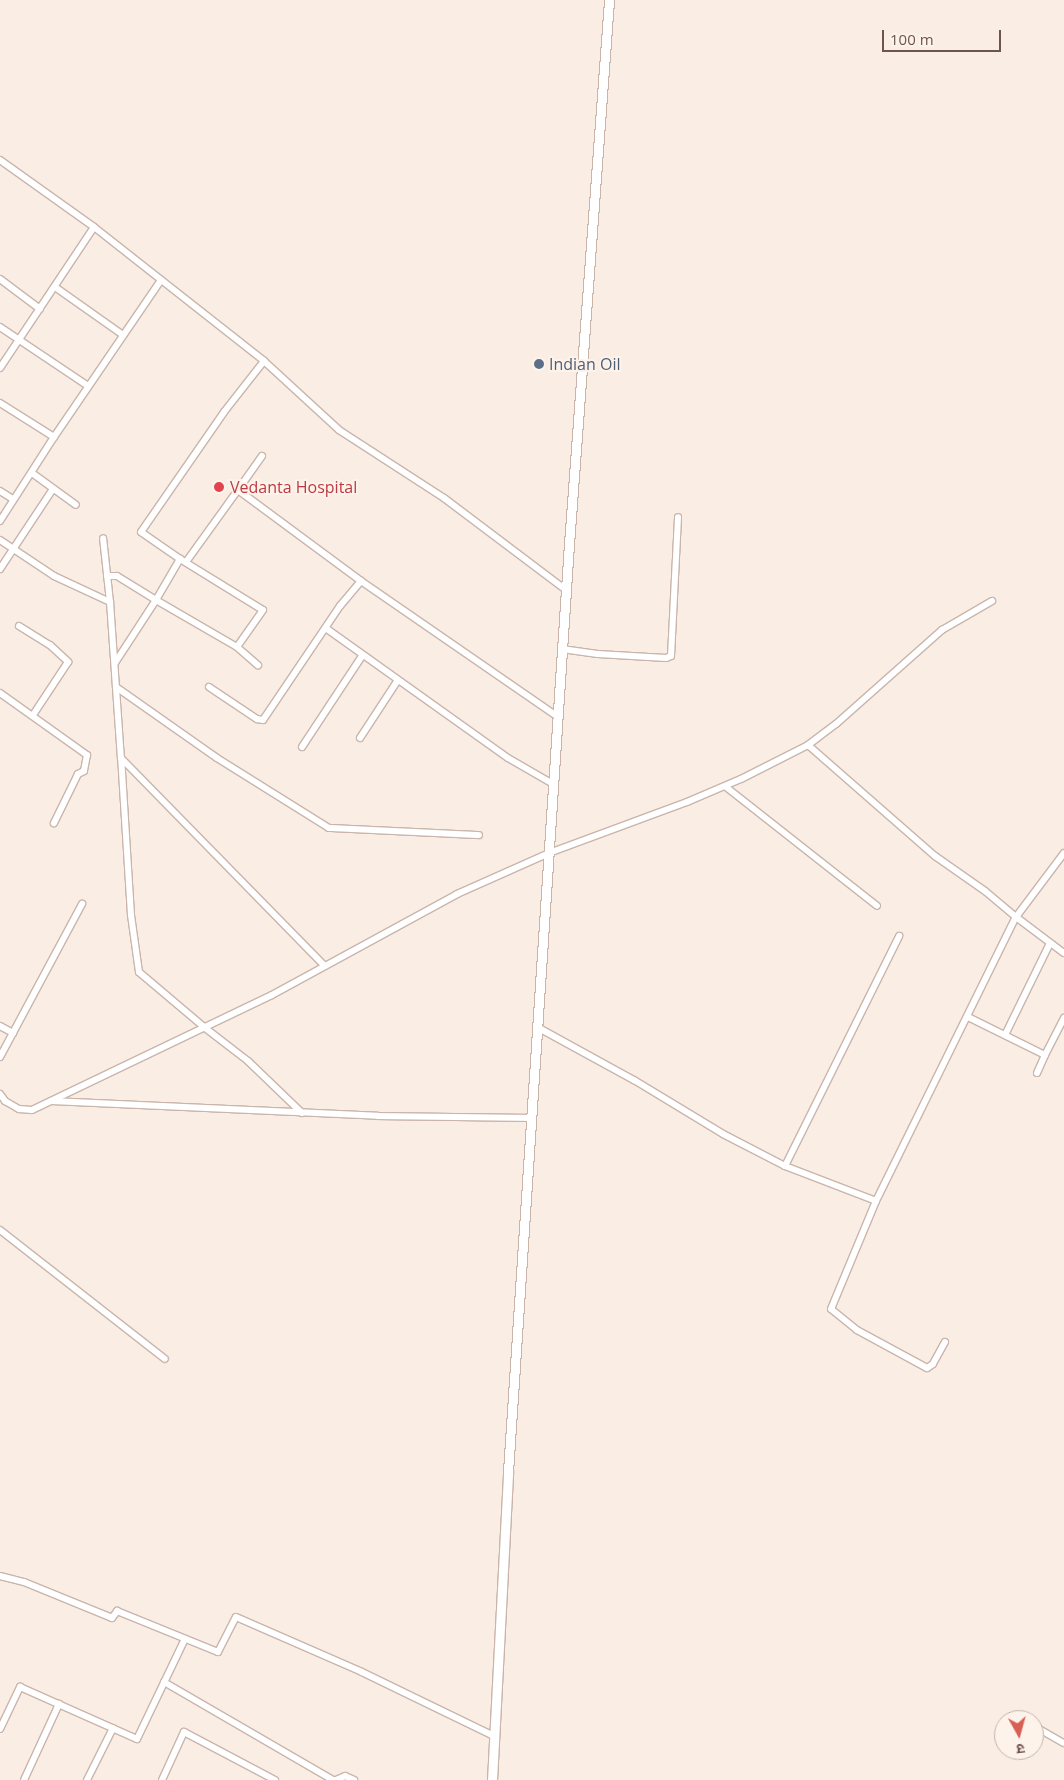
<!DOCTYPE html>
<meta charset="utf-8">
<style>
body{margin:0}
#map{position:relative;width:1064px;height:1780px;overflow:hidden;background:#faeee4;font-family:"Open Sans","Noto Sans Devanagari",sans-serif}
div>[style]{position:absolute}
.roads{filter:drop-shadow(1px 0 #c9b5ac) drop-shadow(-1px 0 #c9b5ac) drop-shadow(0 1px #c9b5ac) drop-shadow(0 -1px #c9b5ac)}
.street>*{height:6px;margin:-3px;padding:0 3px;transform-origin:3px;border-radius:3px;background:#fff}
.secondary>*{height:9px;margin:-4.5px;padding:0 4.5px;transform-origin:4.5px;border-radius:4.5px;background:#fff}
.dots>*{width:14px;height:14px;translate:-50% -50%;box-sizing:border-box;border:2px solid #fdf3ea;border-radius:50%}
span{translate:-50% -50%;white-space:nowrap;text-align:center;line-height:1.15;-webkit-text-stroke:4px #fdf3ea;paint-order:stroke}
.service-label{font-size:16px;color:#4e5e75}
.left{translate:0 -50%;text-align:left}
.health-label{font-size:16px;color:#be3a42}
.north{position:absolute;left:994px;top:1710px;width:50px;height:50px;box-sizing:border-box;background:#fdf3ea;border:1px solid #c4b3ab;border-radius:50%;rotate:173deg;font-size:14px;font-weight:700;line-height:20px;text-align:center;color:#6f544c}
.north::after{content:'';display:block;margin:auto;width:18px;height:22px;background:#d85f55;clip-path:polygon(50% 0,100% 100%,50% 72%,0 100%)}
.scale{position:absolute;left:882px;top:30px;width:119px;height:22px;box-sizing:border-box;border:2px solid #6f544c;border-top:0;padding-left:6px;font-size:15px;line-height:18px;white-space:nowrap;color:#6f544c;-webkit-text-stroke:4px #fdf3ea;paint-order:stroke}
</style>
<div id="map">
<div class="roads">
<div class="street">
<i style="left:0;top:160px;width:115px;rotate:35.5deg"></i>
<i style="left:94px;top:227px;width:216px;rotate:38.2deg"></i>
<i style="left:264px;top:361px;width:102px;rotate:42.6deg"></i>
<i style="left:339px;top:430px;width:125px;rotate:32.9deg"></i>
<i style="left:444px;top:498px;width:153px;rotate:37deg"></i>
<i style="left:0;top:279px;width:50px;rotate:36.9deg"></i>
<i style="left:55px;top:287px;width:83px;rotate:35.2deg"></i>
<i style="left:0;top:327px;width:106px;rotate:33.8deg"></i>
<i style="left:0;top:368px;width:169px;rotate:-56.3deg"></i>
<i style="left:0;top:403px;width:64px;rotate:32.2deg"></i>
<i style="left:262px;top:456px;width:42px;rotate:125.2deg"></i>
<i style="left:238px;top:490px;width:153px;rotate:36.5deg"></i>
<i style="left:361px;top:581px;width:239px;rotate:34.6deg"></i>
<i style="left:32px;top:473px;width:54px;rotate:36deg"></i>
<i style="left:0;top:491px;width:15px;rotate:32deg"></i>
<i style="left:0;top:521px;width:100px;rotate:-57.3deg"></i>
<i style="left:54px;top:437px;width:190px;rotate:-55.7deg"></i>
<i style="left:0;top:540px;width:65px;rotate:33.7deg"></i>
<i style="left:54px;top:576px;width:62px;rotate:24.9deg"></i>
<i style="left:110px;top:602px;width:64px;rotate:-96.2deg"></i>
<i style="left:180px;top:559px;width:47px;rotate:-145.3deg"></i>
<i style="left:141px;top:532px;width:146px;rotate:-55.3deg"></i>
<i style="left:224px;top:412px;width:65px;rotate:-51.9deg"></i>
<i style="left:186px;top:562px;width:89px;rotate:-54.2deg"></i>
<i style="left:0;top:569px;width:96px;rotate:-56.5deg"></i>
<i style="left:107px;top:576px;width:10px"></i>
<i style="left:117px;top:576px;width:46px;rotate:31.6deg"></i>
<i style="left:156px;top:600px;width:48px;rotate:-59.7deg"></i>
<i style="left:180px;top:559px;width:97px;rotate:31.6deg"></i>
<i style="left:263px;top:610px;width:45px;rotate:125.1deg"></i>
<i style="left:237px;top:647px;width:94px;rotate:-149.9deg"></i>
<i style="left:156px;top:600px;width:75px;rotate:123.1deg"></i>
<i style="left:110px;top:602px;width:156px;rotate:86deg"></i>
<i style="left:19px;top:626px;width:36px;rotate:32deg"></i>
<i style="left:50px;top:645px;width:25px;rotate:43deg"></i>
<i style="left:68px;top:662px;width:64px;rotate:123.4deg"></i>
<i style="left:327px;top:629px;width:222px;rotate:35.5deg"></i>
<i style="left:508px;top:758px;width:52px;rotate:30deg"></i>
<i style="left:237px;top:647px;width:28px;rotate:41deg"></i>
<i style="left:562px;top:649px;width:36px;rotate:8deg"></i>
<i style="left:598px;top:654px;width:68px;rotate:3.4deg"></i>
<i style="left:666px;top:658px;width:5px;rotate:-22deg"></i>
<i style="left:671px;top:656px;width:139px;rotate:-87.1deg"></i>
<i style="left:116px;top:687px;width:123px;rotate:35.1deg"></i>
<i style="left:217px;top:758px;width:132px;rotate:32deg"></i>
<i style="left:329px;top:828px;width:150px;rotate:2.7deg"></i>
<i style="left:209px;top:687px;width:58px;rotate:33.7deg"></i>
<i style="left:257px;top:719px;width:6px;rotate:9deg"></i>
<i style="left:263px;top:720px;width:138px;rotate:-56deg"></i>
<i style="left:340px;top:606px;width:33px;rotate:-50deg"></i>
<i style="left:0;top:693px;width:107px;rotate:35.5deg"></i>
<i style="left:87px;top:755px;width:16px;rotate:101deg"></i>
<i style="left:84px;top:771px;width:7px;rotate:153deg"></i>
<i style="left:78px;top:774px;width:55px;rotate:116.1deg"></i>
<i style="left:360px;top:738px;width:69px;rotate:-56.8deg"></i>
<i style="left:808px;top:745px;width:169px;rotate:41.2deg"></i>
<i style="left:935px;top:856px;width:61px;rotate:35deg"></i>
<i style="left:985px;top:891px;width:40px;rotate:40deg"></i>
<i style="left:1016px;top:917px;width:60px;rotate:36.9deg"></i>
<i style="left:302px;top:747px;width:109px;rotate:-56.6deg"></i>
<i style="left:726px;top:787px;width:192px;rotate:38.2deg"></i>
<i style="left:968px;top:1017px;width:86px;rotate:26.3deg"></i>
<i style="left:1045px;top:1055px;width:42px;rotate:-62.8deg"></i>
<i style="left:0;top:1026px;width:15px;rotate:28deg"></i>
<i style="left:537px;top:1027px;width:111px;rotate:28.7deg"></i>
<i style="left:634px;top:1080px;width:104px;rotate:31.2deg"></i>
<i style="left:723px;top:1134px;width:70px;rotate:27.3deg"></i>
<i style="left:785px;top:1166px;width:97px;rotate:21deg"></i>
<i style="left:1005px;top:1035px;width:102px;rotate:-63.9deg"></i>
<i style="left:0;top:1057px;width:174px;rotate:-61.8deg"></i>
<i style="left:1037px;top:1073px;width:20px;rotate:-66deg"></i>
<i style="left:0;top:1094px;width:9px;rotate:54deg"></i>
<i style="left:5px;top:1101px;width:16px;rotate:30deg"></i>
<i style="left:19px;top:1109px;width:13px;rotate:4deg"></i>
<i style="left:32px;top:1110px;width:266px;rotate:-25.6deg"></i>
<i style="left:272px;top:995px;width:211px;rotate:-28.6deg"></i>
<i style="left:457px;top:894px;width:101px;rotate:-24deg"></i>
<i style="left:549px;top:853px;width:147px;rotate:-20.3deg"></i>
<i style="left:687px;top:802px;width:59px;rotate:-23.1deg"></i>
<i style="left:741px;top:779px;width:75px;rotate:-26.9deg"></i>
<i style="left:808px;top:745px;width:35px;rotate:-37deg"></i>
<i style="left:836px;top:724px;width:142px;rotate:-41.6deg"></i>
<i style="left:942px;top:630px;width:58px;rotate:-30.1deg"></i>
<i style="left:51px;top:1101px;width:327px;rotate:2.6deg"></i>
<i style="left:378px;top:1116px;width:153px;rotate:0.7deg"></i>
<i style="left:302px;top:1113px;width:75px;rotate:-136.1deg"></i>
<i style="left:248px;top:1061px;width:56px;rotate:-142.3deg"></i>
<i style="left:204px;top:1027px;width:85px;rotate:-139.8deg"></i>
<i style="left:139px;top:972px;width:58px;rotate:-98deg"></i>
<i style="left:131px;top:915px;width:157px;rotate:-93.6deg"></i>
<i style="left:121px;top:758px;width:291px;rotate:45.6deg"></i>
<i style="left:785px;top:1166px;width:257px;rotate:-63.6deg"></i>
<i style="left:0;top:1230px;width:209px;rotate:38deg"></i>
<i style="left:945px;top:1342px;width:25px;rotate:119deg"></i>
<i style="left:933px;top:1364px;width:7px;rotate:146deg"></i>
<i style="left:927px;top:1368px;width:80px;rotate:-151.5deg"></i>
<i style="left:857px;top:1330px;width:33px;rotate:-141deg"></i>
<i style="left:831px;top:1309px;width:117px;rotate:-67.4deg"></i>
<i style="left:876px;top:1201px;width:317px;rotate:-63.8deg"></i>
<i style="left:1016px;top:917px;width:80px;rotate:-53.1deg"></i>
<i style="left:0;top:1576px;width:25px;rotate:14deg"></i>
<i style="left:24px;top:1582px;width:95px;rotate:22.2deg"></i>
<i style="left:112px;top:1618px;width:9px;rotate:-54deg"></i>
<i style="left:117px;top:1611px;width:109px;rotate:22.1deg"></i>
<i style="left:218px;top:1652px;width:39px;rotate:-63deg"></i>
<i style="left:236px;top:1617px;width:137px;rotate:23.6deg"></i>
<i style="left:362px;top:1672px;width:147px;rotate:25.9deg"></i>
<i style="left:164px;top:1682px;width:195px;rotate:30.1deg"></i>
<i style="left:1034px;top:1726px;width:34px;rotate:30deg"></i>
<i style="left:0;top:1729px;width:47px;rotate:-64.5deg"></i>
<i style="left:20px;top:1687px;width:128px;rotate:24deg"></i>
<i style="left:137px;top:1739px;width:111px;rotate:-64.4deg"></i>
<i style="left:24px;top:1780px;width:84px;rotate:-65.3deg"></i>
<i style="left:87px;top:1780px;width:58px;rotate:-63.4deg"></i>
<i style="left:162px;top:1780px;width:53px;rotate:-65.4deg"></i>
<i style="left:184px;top:1732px;width:103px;rotate:27.8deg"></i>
<i style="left:336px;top:1780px;width:10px;rotate:-24deg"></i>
<i style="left:345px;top:1776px;width:10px;rotate:24deg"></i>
</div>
<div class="secondary">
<i style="left:492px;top:1780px;width:308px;rotate:-87deg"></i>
<i style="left:508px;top:1472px;width:930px;rotate:-86.24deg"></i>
<i style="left:569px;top:544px;width:545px;rotate:-85.79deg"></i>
</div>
</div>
<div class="dots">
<i style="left:539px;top:364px;background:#5c6f8a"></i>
<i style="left:219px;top:487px;background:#e0444e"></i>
</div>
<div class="service-label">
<span class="left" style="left:549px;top:364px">Indian Oil</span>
</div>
<div class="health-label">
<span class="left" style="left:230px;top:487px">Vedanta Hospital</span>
</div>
<div class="north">उ</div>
<div class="scale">100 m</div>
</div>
